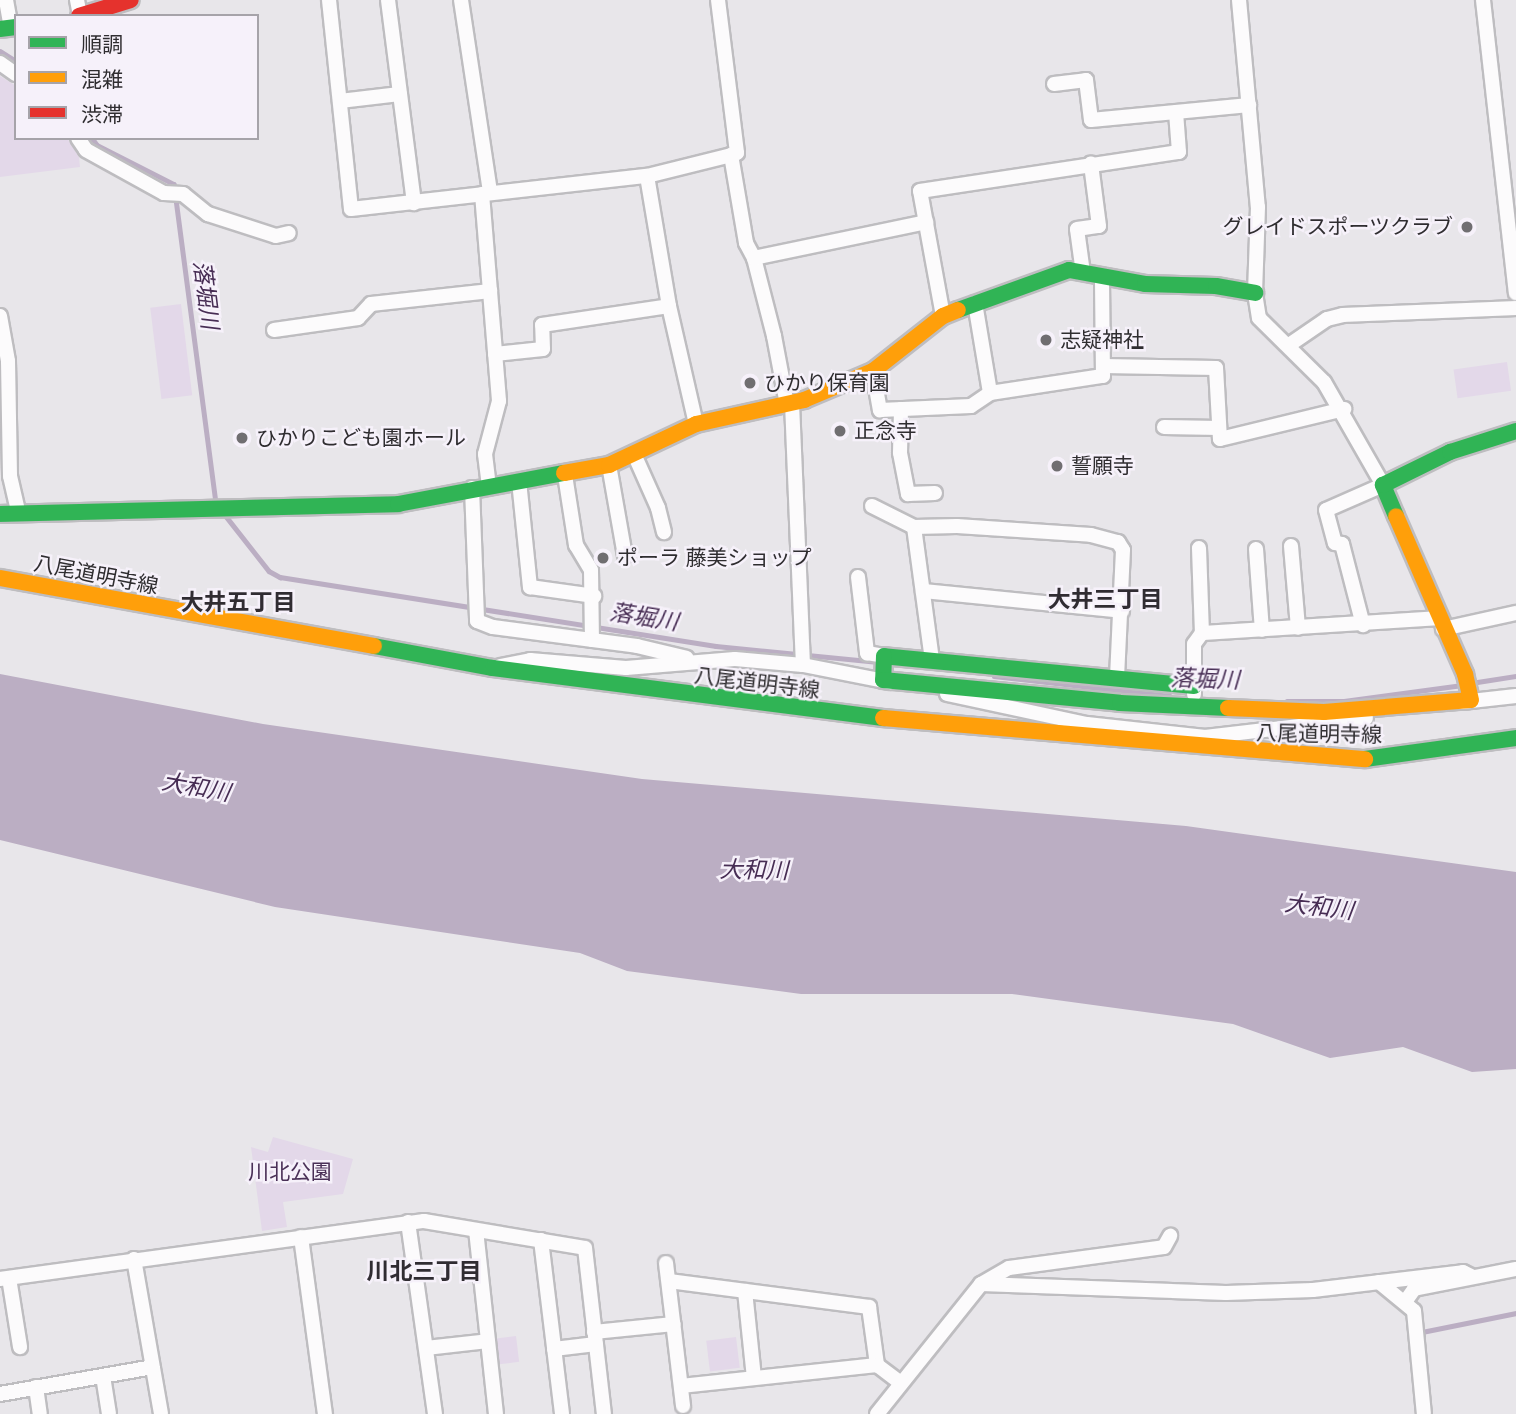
<!DOCTYPE html>
<meta charset="utf-8">
<style>
body{margin:0}
#map{position:relative;width:1516px;height:1414px;overflow:hidden;background:#e8e6ea;font-family:"Space Grotesk","Noto Sans JP",sans-serif}
div>[style]{position:absolute}
.green>*{inset:0;background:#e3d8e9;transform-origin:0 0}
.water>*{inset:0;background:#bbaec3}
.stream>*{height:4.5px;margin:-2.25px;padding:0 2.25px;transform-origin:2.25px;border-radius:2.25px;background:#bbaec3}
.roads{filter:drop-shadow(2px 0 #bebdc0) drop-shadow(-2px 0 #bebdc0) drop-shadow(0 2px #bebdc0) drop-shadow(0 -2px #bebdc0)}
.street>*{height:14px;margin:-7px;padding:0 7px;transform-origin:7px;border-radius:7px;background:#fcfbfc}
.fast>*{height:16px;margin:-8px;padding:0 8px;transform-origin:8px;border-radius:8px;background:#30b455}
.slow>*{height:16px;margin:-8px;padding:0 8px;transform-origin:8px;border-radius:8px;background:#ff9f0a}
.jam>*{height:16px;margin:-8px;padding:0 8px;transform-origin:8px;border-radius:8px;background:#e5322d}
.dots>*{width:19px;height:19px;translate:-50% -50%;box-sizing:border-box;border:4px solid #f6f1fa;border-radius:50%}
span{translate:-50% -50%;white-space:nowrap;text-align:center;line-height:1.15;-webkit-text-stroke:5px #f6f1fa;paint-order:stroke}
.poi-label{font-size:21px;color:#2f2d30}
.right{translate:-100% -50%;text-align:right}
.left{translate:0 -50%;text-align:left}
.street-label{font-size:21px;color:#2f2d30}
.park-label{font-size:21px;color:#4a3057}
.water-label{font-size:23px;color:#472d54;font-style:italic}
.neighbourhood-label{font-size:23px;color:#302c32;font-weight:700}
.legend{position:absolute;left:14px;top:14px;width:245px;height:126px;box-sizing:border-box;background:#f6f1fa;border:2px solid #a6a3a9;margin:0;padding:9px 12px;list-style:none;font-size:21px;color:#2f2d30}
.legend li{display:flex;align-items:center;gap:14px;height:35px}
.legend b{width:35px;border:2px solid #a6a3a9}
</style>
<div id="map">
<div class="green">
<i style="clip-path:polygon(0 76px,16px 86px,16px 138px,67px 138px,79px 157px,80px 167px,0 177px)"></i>
<i style="left:181px;top:304px;width:92px;height:31px;rotate:83deg"></i>
<i style="left:1507px;top:362px;width:29px;height:54px;rotate:82deg"></i>
<i style="clip-path:polygon(273px 1137px,353px 1159px,343px 1194px,283px 1202px,287px 1227px,262px 1231px,251px 1147px,268px 1152px)"></i>
<i style="left:516px;top:1336px;width:26px;height:24px;rotate:83deg"></i>
<i style="left:736px;top:1337px;width:31px;height:30px;rotate:83deg"></i>
</div>
<div class="water">
<i style="clip-path:polygon(0 674px,263px 724px,642px 779px,1186px 826px,1516px 872px,1516px 1069px,1472px 1072px,1403px 1047px,1330px 1058px,1233px 1024px,1012px 994px,801px 994px,627px 971px,580px 953px,275px 907px,0 840px)"></i>
</div>
<div class="stream">
<i style="left:0;top:51px;width:19px;rotate:32deg"></i>
<i style="left:92px;top:138px;width:9px;rotate:54deg"></i>
<i style="left:97px;top:145px;width:86px;rotate:26.9deg"></i>
<i style="left:174px;top:184px;width:321px;rotate:82.5deg"></i>
<i style="left:225px;top:515px;width:71px;rotate:51.8deg"></i>
<i style="left:269px;top:571px;width:13px;rotate:29deg"></i>
<i style="left:280px;top:577px;width:441px;rotate:9deg"></i>
<i style="left:716px;top:646px;width:163px;rotate:5.6deg"></i>
<i style="left:994px;top:676px;width:177px;rotate:6.5deg"></i>
<i style="left:1471px;top:683px;width:46px;rotate:-8.8deg"></i>
<i style="left:1287px;top:701px;width:57px"></i>
<i style="left:1344px;top:701px;width:119px;rotate:-7.7deg"></i>
<i style="left:1423px;top:1337px;width:5px;rotate:-101deg"></i>
<i style="left:1422px;top:1332px;width:96px;rotate:-11.4deg"></i>
</div>
<div class="roads">
<div class="street">
<i style="left:6px;top:0;width:28px;rotate:80deg"></i>
<i style="left:77px;top:0;width:16px;rotate:79deg"></i>
<i style="left:329px;top:0;width:210px;rotate:84deg"></i>
<i style="left:351px;top:209px;width:298px;rotate:-6.4deg"></i>
<i style="left:647px;top:176px;width:87px;rotate:-14deg"></i>
<i style="left:388px;top:0;width:205px;rotate:82.7deg"></i>
<i style="left:461px;top:0;width:193px;rotate:81.4deg"></i>
<i style="left:718px;top:0;width:154px;rotate:82.9deg"></i>
<i style="left:737px;top:153px;width:6px;rotate:162deg"></i>
<i style="left:731px;top:155px;width:89px;rotate:80.3deg"></i>
<i style="left:746px;top:243px;width:17px;rotate:62deg"></i>
<i style="left:754px;top:258px;width:81px;rotate:75.6deg"></i>
<i style="left:774px;top:336px;width:70px;rotate:79.3deg"></i>
<i style="left:1239px;top:0;width:208px;rotate:84.8deg"></i>
<i style="left:1258px;top:207px;width:86px;rotate:92deg"></i>
<i style="left:1255px;top:293px;width:25px;rotate:81deg"></i>
<i style="left:1259px;top:318px;width:91px;rotate:44.6deg"></i>
<i style="left:1324px;top:382px;width:119px;rotate:60.2deg"></i>
<i style="left:1383px;top:485px;width:62px;rotate:156.3deg"></i>
<i style="left:1326px;top:510px;width:34px;rotate:75deg"></i>
<i style="left:1335px;top:543px;width:7px;rotate:8deg"></i>
<i style="left:1342px;top:544px;width:84px;rotate:75.5deg"></i>
<i style="left:1483px;top:0;width:295px;rotate:83.6deg"></i>
<i style="left:0;top:63px;width:19px;rotate:35deg"></i>
<i style="left:1054px;top:84px;width:32px;rotate:-7deg"></i>
<i style="left:1086px;top:80px;width:40px;rotate:82.9deg"></i>
<i style="left:1091px;top:120px;width:159px;rotate:-5.4deg"></i>
<i style="left:340px;top:101px;width:60px;rotate:-6.7deg"></i>
<i style="left:78px;top:138px;width:14px;rotate:56deg"></i>
<i style="left:86px;top:150px;width:89px;rotate:28.9deg"></i>
<i style="left:164px;top:193px;width:19px;rotate:3deg"></i>
<i style="left:183px;top:194px;width:32px;rotate:39deg"></i>
<i style="left:208px;top:214px;width:71px;rotate:17.9deg"></i>
<i style="left:276px;top:236px;width:13px;rotate:-13deg"></i>
<i style="left:647px;top:176px;width:132px;rotate:80.4deg"></i>
<i style="left:669px;top:306px;width:121px;rotate:77.1deg"></i>
<i style="left:482px;top:194px;width:208px;rotate:85.3deg"></i>
<i style="left:499px;top:401px;width:55px;rotate:104.8deg"></i>
<i style="left:485px;top:454px;width:31px;rotate:83deg"></i>
<i style="left:754px;top:258px;width:176px;rotate:-11.8deg"></i>
<i style="left:1083px;top:273px;width:44px;rotate:-97.8deg"></i>
<i style="left:1077px;top:229px;width:22px;rotate:-8deg"></i>
<i style="left:1099px;top:226px;width:63px;rotate:-97.4deg"></i>
<i style="left:975px;top:303px;width:91px;rotate:80.5deg"></i>
<i style="left:0;top:316px;width:46px;rotate:79.9deg"></i>
<i style="left:8px;top:361px;width:115px;rotate:89deg"></i>
<i style="left:10px;top:476px;width:37px;rotate:77deg"></i>
<i style="left:943px;top:316px;width:127px;rotate:-100.4deg"></i>
<i style="left:920px;top:191px;width:262px;rotate:-8.6deg"></i>
<i style="left:1179px;top:152px;width:40px;rotate:-94.3deg"></i>
<i style="left:274px;top:330px;width:85px;rotate:-8.1deg"></i>
<i style="left:358px;top:318px;width:19px;rotate:-47deg"></i>
<i style="left:371px;top:304px;width:120px;rotate:-6.2deg"></i>
<i style="left:1289px;top:345px;width:46px;rotate:-34.4deg"></i>
<i style="left:1327px;top:319px;width:16px;rotate:-14deg"></i>
<i style="left:1343px;top:315px;width:173px;rotate:-2.3deg"></i>
<i style="left:495px;top:354px;width:48px;rotate:-5.9deg"></i>
<i style="left:543px;top:349px;width:24px;rotate:-92deg"></i>
<i style="left:542px;top:325px;width:128px;rotate:-8.5deg"></i>
<i style="left:1103px;top:366px;width:113px;rotate:1deg"></i>
<i style="left:1216px;top:368px;width:71px;rotate:86.8deg"></i>
<i style="left:1220px;top:439px;width:128px;rotate:-13.6deg"></i>
<i style="left:873px;top:371px;width:40px;rotate:80deg"></i>
<i style="left:880px;top:410px;width:91px;rotate:-2.5deg"></i>
<i style="left:971px;top:406px;width:23px;rotate:-34deg"></i>
<i style="left:990px;top:393px;width:114px;rotate:-8.6deg"></i>
<i style="left:1103px;top:376px;width:99px;rotate:-90.6deg"></i>
<i style="left:792px;top:403px;width:262px;rotate:87.6deg"></i>
<i style="left:901px;top:409px;width:44px;rotate:91.3deg"></i>
<i style="left:900px;top:453px;width:42px;rotate:79deg"></i>
<i style="left:908px;top:494px;width:27px;rotate:-2deg"></i>
<i style="left:1164px;top:427px;width:55px;rotate:1deg"></i>
<i style="left:634px;top:454px;width:59px;rotate:66deg"></i>
<i style="left:658px;top:508px;width:25px;rotate:76deg"></i>
<i style="left:609px;top:465px;width:92px;rotate:80deg"></i>
<i style="left:565px;top:475px;width:71px;rotate:81.1deg"></i>
<i style="left:576px;top:545px;width:29px;rotate:59deg"></i>
<i style="left:591px;top:570px;width:70px;rotate:89.2deg"></i>
<i style="left:519px;top:481px;width:107px;rotate:84.1deg"></i>
<i style="left:530px;top:587px;width:65px;rotate:8deg"></i>
<i style="left:472px;top:488px;width:133px;rotate:87.8deg"></i>
<i style="left:477px;top:621px;width:17px;rotate:21deg"></i>
<i style="left:493px;top:627px;width:145px;rotate:7.5deg"></i>
<i style="left:637px;top:646px;width:51px;rotate:13.5deg"></i>
<i style="left:872px;top:506px;width:47px;rotate:26.6deg"></i>
<i style="left:914px;top:527px;width:43px;rotate:-1.3deg"></i>
<i style="left:957px;top:526px;width:134px;rotate:3.8deg"></i>
<i style="left:1091px;top:535px;width:28px;rotate:15deg"></i>
<i style="left:1118px;top:542px;width:9px;rotate:58deg"></i>
<i style="left:1123px;top:550px;width:129px;rotate:92.7deg"></i>
<i style="left:914px;top:527px;width:134px;rotate:82.3deg"></i>
<i style="left:1291px;top:546px;width:82px;rotate:85.1deg"></i>
<i style="left:1199px;top:548px;width:85px;rotate:88deg"></i>
<i style="left:1256px;top:549px;width:81px;rotate:85.8deg"></i>
<i style="left:858px;top:577px;width:77px;rotate:83.2deg"></i>
<i style="left:867px;top:653px;width:17px;rotate:10deg"></i>
<i style="left:923px;top:591px;width:200px;rotate:5.7deg"></i>
<i style="left:1443px;top:629px;width:75px;rotate:-12.4deg"></i>
<i style="left:500px;top:666px;width:31px;rotate:-11deg"></i>
<i style="left:530px;top:660px;width:96px;rotate:4.8deg"></i>
<i style="left:626px;top:668px;width:109px;rotate:-4.7deg"></i>
<i style="left:735px;top:659px;width:68px;rotate:5deg"></i>
<i style="left:803px;top:665px;width:89px;rotate:11.1deg"></i>
<i style="left:947px;top:694px;width:143px;rotate:12.1deg"></i>
<i style="left:1087px;top:724px;width:119px;rotate:6.3deg"></i>
<i style="left:1205px;top:737px;width:162px;rotate:-6.7deg"></i>
<i style="left:1194px;top:694px;width:50px;rotate:-90deg"></i>
<i style="left:1194px;top:644px;width:14px;rotate:-54deg"></i>
<i style="left:1202px;top:633px;width:236px;rotate:-3.6deg"></i>
<i style="left:1462px;top:702px;width:54px;rotate:-6.3deg"></i>
<i style="left:408px;top:1222px;width:194px;rotate:82deg"></i>
<i style="left:476px;top:1230px;width:185px;rotate:83.8deg"></i>
<i style="left:301px;top:1237px;width:179px;rotate:82.3deg"></i>
<i style="left:541px;top:1240px;width:175px;rotate:83.1deg"></i>
<i style="left:134px;top:1259px;width:157px;rotate:80.1deg"></i>
<i style="left:666px;top:1263px;width:144px;rotate:83.2deg"></i>
<i style="left:9px;top:1278px;width:70px;rotate:80.9deg"></i>
<i style="left:0;top:1279px;width:428px;rotate:-7.8deg"></i>
<i style="left:424px;top:1221px;width:163px;rotate:9.5deg"></i>
<i style="left:585px;top:1248px;width:167px;rotate:83.5deg"></i>
<i style="left:669px;top:1281px;width:202px;rotate:7.4deg"></i>
<i style="left:869px;top:1307px;width:59px;rotate:82.1deg"></i>
<i style="left:1379px;top:1282px;width:45px;rotate:39.6deg"></i>
<i style="left:1414px;top:1311px;width:103px;rotate:84.5deg"></i>
<i style="left:981px;top:1284px;width:245px;rotate:2.1deg"></i>
<i style="left:1226px;top:1293px;width:87px;rotate:-2deg"></i>
<i style="left:1313px;top:1290px;width:151px;rotate:-6.8deg"></i>
<i style="left:1463px;top:1272px;width:9px;rotate:27deg"></i>
<i style="left:745px;top:1291px;width:87px;rotate:84.1deg"></i>
<i style="left:1405px;top:1302px;width:16px;rotate:-55deg"></i>
<i style="left:1414px;top:1289px;width:104px;rotate:-11.1deg"></i>
<i style="left:594px;top:1332px;width:80px;rotate:-5.7deg"></i>
<i style="left:426px;top:1348px;width:62px;rotate:-6.4deg"></i>
<i style="left:554px;top:1349px;width:42px;rotate:-6.8deg"></i>
<i style="left:103px;top:1376px;width:38px;rotate:81deg"></i>
<i style="left:681px;top:1386px;width:197px;rotate:-6.1deg"></i>
<i style="left:877px;top:1365px;width:30px;rotate:37deg"></i>
<i style="left:36px;top:1387px;width:27px;rotate:82deg"></i>
<i style="left:0;top:1394px;width:155px;rotate:-10deg"></i>
<i style="left:877px;top:1414px;width:166px;rotate:-51.3deg"></i>
<i style="left:981px;top:1284px;width:32px;rotate:-30deg"></i>
<i style="left:1009px;top:1268px;width:156px;rotate:-7.7deg"></i>
<i style="left:1164px;top:1247px;width:13px;rotate:-61deg"></i>
</div>
<div class="fast">
<i style="left:0;top:29px;width:16px;rotate:-7deg"></i>
<i style="left:958px;top:310px;width:118px;rotate:-19.8deg"></i>
<i style="left:1069px;top:270px;width:77px;rotate:10.4deg"></i>
<i style="left:1145px;top:284px;width:71px;rotate:1.6deg"></i>
<i style="left:1216px;top:286px;width:40px;rotate:10deg"></i>
<i style="left:0;top:514px;width:398px;rotate:-1.4deg"></i>
<i style="left:398px;top:504px;width:169px;rotate:-10.6deg"></i>
<i style="left:1396px;top:516px;width:34px;rotate:-113deg"></i>
<i style="left:1383px;top:485px;width:75px;rotate:-26.2deg"></i>
<i style="left:1450px;top:452px;width:69px;rotate:-17.7deg"></i>
<i style="left:374px;top:646px;width:121px;rotate:10.5deg"></i>
<i style="left:493px;top:668px;width:393px;rotate:7.3deg"></i>
<i style="left:1194px;top:686px;width:311px;rotate:-174.5deg"></i>
<i style="left:884px;top:656px;width:24px;rotate:92deg"></i>
<i style="left:883px;top:680px;width:238px;rotate:5.5deg"></i>
<i style="left:1120px;top:703px;width:108px;rotate:2.7deg"></i>
<i style="left:1365px;top:759px;width:152px;rotate:-7.9deg"></i>
</div>
<div class="slow">
<i style="left:564px;top:473px;width:46px;rotate:-10.1deg"></i>
<i style="left:609px;top:465px;width:96px;rotate:-25.2deg"></i>
<i style="left:696px;top:424px;width:111px;rotate:-12.5deg"></i>
<i style="left:804px;top:400px;width:75px;rotate:-22.8deg"></i>
<i style="left:873px;top:371px;width:89px;rotate:-38.2deg"></i>
<i style="left:943px;top:316px;width:16px;rotate:-22deg"></i>
<i style="left:0;top:578px;width:380px;rotate:10.3deg"></i>
<i style="left:1228px;top:708px;width:96px;rotate:2.4deg"></i>
<i style="left:1324px;top:712px;width:147px;rotate:-4.7deg"></i>
<i style="left:1471px;top:700px;width:27px;rotate:-103deg"></i>
<i style="left:1465px;top:674px;width:172px;rotate:-113.6deg"></i>
<i style="left:883px;top:718px;width:484px;rotate:4.9deg"></i>
</div>
<div class="jam">
<i style="left:79px;top:16px;width:54px;rotate:-17.1deg"></i>
</div>
</div>
<div class="dots">
<i style="left:1467px;top:227px;background:#706e71"></i>
<i style="left:1046px;top:340px;background:#706e71"></i>
<i style="left:750px;top:383px;background:#706e71"></i>
<i style="left:840px;top:431px;background:#706e71"></i>
<i style="left:242px;top:438px;background:#706e71"></i>
<i style="left:1057px;top:466px;background:#706e71"></i>
<i style="left:603px;top:558px;background:#706e71"></i>
</div>
<div class="poi-label">
<span class="right" style="left:1453px;top:227px">グレイドスポーツクラブ</span>
<span class="left" style="left:1060px;top:340px">志疑神社</span>
<span class="left" style="left:764px;top:383px">ひかり保育園</span>
<span class="left" style="left:854px;top:431px">正念寺</span>
<span class="left" style="left:256px;top:438px">ひかりこども園ホール</span>
<span class="left" style="left:1071px;top:466px">誓願寺</span>
<span class="left" style="left:617px;top:558px">ポーラ 藤美ショップ</span>
</div>
<div class="street-label">
<span style="left:96px;top:575px;rotate:11deg">八尾道明寺線</span>
<span style="left:757px;top:683px;rotate:7deg">八尾道明寺線</span>
<span style="left:1319px;top:734px;rotate:1deg">八尾道明寺線</span>
</div>
<div class="park-label">
<span style="left:290px;top:1172px">川北公園</span>
</div>
<div class="water-label">
<span style="left:206px;top:295px;rotate:83deg">落堀川</span>
<span style="left:644px;top:617px;rotate:9deg">落堀川</span>
<span style="left:1205px;top:679px;rotate:2deg">落堀川</span>
<span style="left:196px;top:787px;rotate:10deg">大和川</span>
<span style="left:754px;top:870px;rotate:1deg">大和川</span>
<span style="left:1319px;top:907px;rotate:7deg">大和川</span>
</div>
<div class="neighbourhood-label">
<span style="left:1105px;top:599px">大井三丁目</span>
<span style="left:238px;top:602px">大井五丁目</span>
<span style="left:424px;top:1271px">川北三丁目</span>
</div>
<ul class="legend">
<li><b style="height:9px;background:#30b455"></b>順調</li>
<li><b style="height:9px;background:#ff9f0a"></b>混雑</li>
<li><b style="height:9px;background:#e5322d"></b>渋滞</li>
</ul>
</div>
